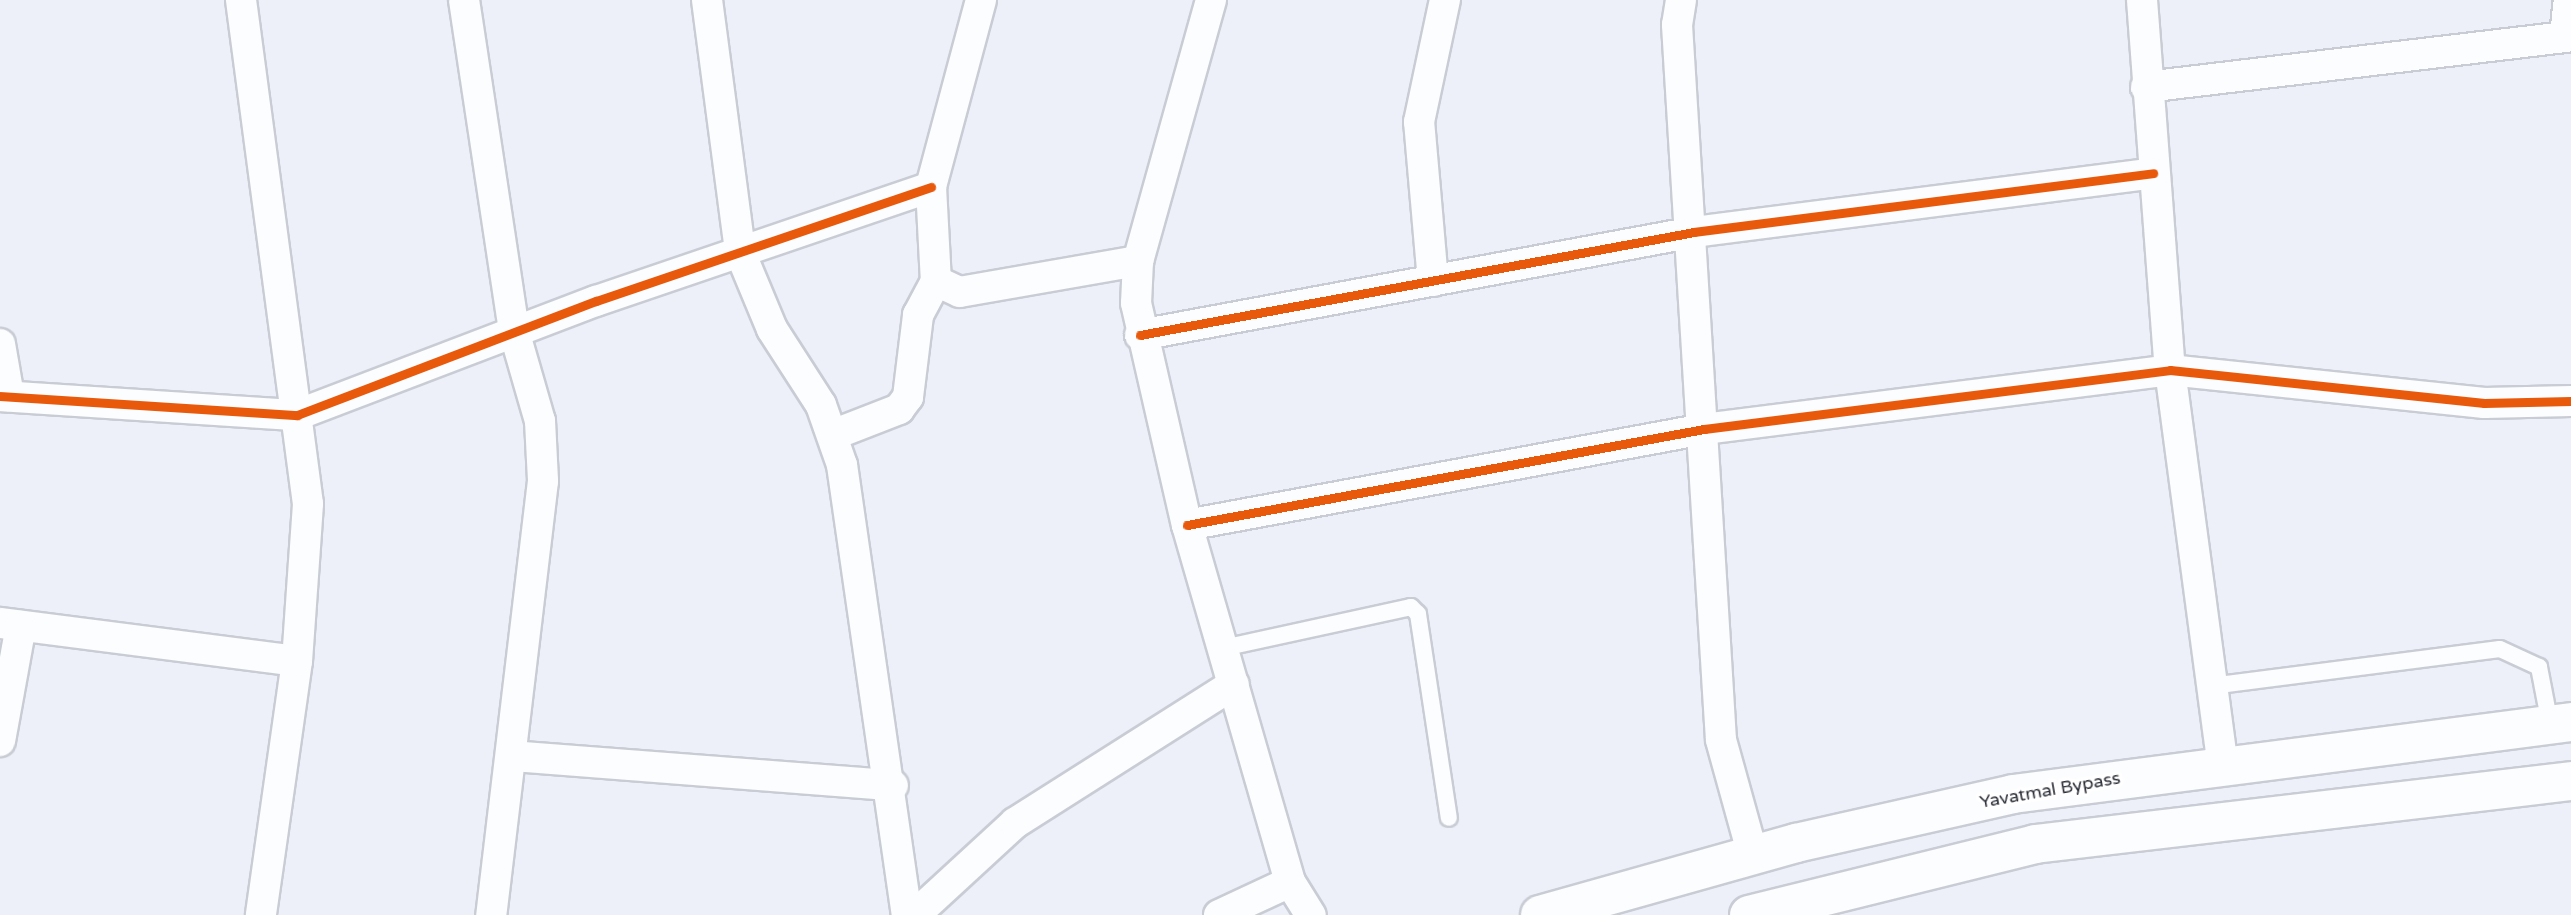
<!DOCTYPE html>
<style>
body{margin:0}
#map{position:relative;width:2571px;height:915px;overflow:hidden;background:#edf0f9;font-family:"Varela Round",sans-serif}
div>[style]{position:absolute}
.roads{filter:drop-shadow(2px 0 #c9ccd4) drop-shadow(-2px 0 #c9ccd4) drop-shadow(0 2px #c9ccd4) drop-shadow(0 -2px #c9ccd4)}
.lane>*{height:16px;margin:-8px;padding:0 8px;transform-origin:8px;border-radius:8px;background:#fcfdfe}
.street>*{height:30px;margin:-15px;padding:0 15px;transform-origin:15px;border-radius:15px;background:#fcfdfe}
.primary>*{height:38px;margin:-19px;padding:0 19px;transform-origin:19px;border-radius:19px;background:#fcfdfe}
.cycleway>*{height:9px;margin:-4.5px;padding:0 4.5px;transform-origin:4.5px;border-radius:4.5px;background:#e8590c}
span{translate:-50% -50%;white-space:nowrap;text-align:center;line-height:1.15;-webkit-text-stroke:7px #fff;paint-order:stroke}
.street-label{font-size:18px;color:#2b2e36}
</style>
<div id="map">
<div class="roads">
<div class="lane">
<i style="left:1223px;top:648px;width:192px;rotate:-12.3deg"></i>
<i style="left:1411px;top:607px;width:10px;rotate:45deg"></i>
<i style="left:1418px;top:614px;width:206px;rotate:81.4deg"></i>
<i style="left:2211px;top:686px;width:291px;rotate:-7.3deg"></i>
<i style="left:2500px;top:649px;width:43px;rotate:24.8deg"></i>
<i style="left:2539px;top:667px;width:58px;rotate:79.1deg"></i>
</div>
<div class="street">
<i style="left:241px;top:0;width:508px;rotate:82.43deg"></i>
<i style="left:308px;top:504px;width:157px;rotate:94deg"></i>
<i style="left:297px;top:661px;width:257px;rotate:98.1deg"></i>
<i style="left:464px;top:0;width:335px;rotate:81.4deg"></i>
<i style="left:514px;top:331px;width:94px;rotate:73.9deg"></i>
<i style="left:540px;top:421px;width:60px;rotate:87.1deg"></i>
<i style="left:543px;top:481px;width:437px;rotate:96.8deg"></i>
<i style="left:707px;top:0;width:254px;rotate:82.5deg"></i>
<i style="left:740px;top:252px;width:83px;rotate:67.4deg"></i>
<i style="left:772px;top:329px;width:90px;rotate:57.2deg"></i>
<i style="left:821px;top:405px;width:64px;rotate:70.7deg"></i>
<i style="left:842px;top:465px;width:455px;rotate:81.8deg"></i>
<i style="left:981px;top:0;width:194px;rotate:105deg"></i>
<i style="left:931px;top:187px;width:94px;rotate:87deg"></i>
<i style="left:936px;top:281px;width:26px;rotate:25deg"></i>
<i style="left:960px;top:292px;width:181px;rotate:-9.9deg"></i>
<i style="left:1211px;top:0;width:271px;rotate:105.6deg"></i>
<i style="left:1138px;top:261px;width:42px;rotate:92.7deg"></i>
<i style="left:1136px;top:303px;width:228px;rotate:77.1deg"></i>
<i style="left:1187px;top:525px;width:372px;rotate:73.9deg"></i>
<i style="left:1290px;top:882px;width:39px;rotate:58deg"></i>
<i style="left:1681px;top:0;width:25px;rotate:99deg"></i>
<i style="left:1677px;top:25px;width:716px;rotate:86.48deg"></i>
<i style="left:1721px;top:740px;width:119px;rotate:74.5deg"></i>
<i style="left:2142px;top:0;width:371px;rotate:85.7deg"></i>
<i style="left:2170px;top:370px;width:399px;rotate:82.4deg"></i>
<i style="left:2565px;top:36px;width:36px;rotate:-84deg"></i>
<i style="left:2146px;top:87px;width:428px;rotate:-6.8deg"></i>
<i style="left:1433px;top:281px;width:160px;rotate:-95deg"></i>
<i style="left:1419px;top:122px;width:125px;rotate:-78deg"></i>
<i style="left:1140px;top:335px;width:563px;rotate:-10.53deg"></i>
<i style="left:1694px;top:232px;width:463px;rotate:-7.3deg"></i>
<i style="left:0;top:344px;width:53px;rotate:80.2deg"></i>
<i style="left:0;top:396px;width:298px;rotate:3.7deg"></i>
<i style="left:297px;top:415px;width:320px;rotate:-20.9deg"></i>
<i style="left:596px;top:301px;width:354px;rotate:-18.8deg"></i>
<i style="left:835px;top:434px;width:69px;rotate:-21.3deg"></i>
<i style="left:899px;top:409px;width:15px;rotate:-53deg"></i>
<i style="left:908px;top:397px;width:83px;rotate:-83deg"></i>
<i style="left:918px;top:315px;width:38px;rotate:-62deg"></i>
<i style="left:1187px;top:525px;width:526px;rotate:-10.52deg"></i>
<i style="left:1704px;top:429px;width:470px;rotate:-7.2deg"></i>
<i style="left:2170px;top:370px;width:316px;rotate:6deg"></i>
<i style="left:2484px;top:403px;width:87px;rotate:-1.3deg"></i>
<i style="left:0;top:623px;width:299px;rotate:7.3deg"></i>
<i style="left:0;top:741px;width:117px;rotate:-79.7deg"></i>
<i style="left:512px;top:756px;width:382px;rotate:4.4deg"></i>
<i style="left:915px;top:915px;width:136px;rotate:-42.6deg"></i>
<i style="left:1015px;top:823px;width:259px;rotate:-32.4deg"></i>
<i style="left:1219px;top:915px;width:78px;rotate:-24.9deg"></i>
</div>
<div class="primary">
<i style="left:1540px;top:915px;width:266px;rotate:-15.7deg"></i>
<i style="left:1796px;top:843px;width:222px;rotate:-12.7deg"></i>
<i style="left:2013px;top:794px;width:563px;rotate:-7.35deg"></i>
<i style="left:1749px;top:915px;width:295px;rotate:-13.9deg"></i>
<i style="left:2035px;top:844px;width:540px;rotate:-6.7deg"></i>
</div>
</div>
<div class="cycleway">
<i style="left:1140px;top:335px;width:563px;rotate:-10.53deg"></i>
<i style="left:1694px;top:232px;width:463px;rotate:-7.3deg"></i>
<i style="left:0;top:396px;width:298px;rotate:3.7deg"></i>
<i style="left:297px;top:415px;width:320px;rotate:-20.9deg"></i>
<i style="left:596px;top:301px;width:354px;rotate:-18.8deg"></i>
<i style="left:1187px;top:525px;width:526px;rotate:-10.52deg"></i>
<i style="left:1704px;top:429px;width:470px;rotate:-7.2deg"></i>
<i style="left:2170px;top:370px;width:316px;rotate:6deg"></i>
<i style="left:2484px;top:403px;width:87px;rotate:-1.3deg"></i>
</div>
<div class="street-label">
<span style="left:2050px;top:790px;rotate:-10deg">Yavatmal Bypass</span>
</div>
</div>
